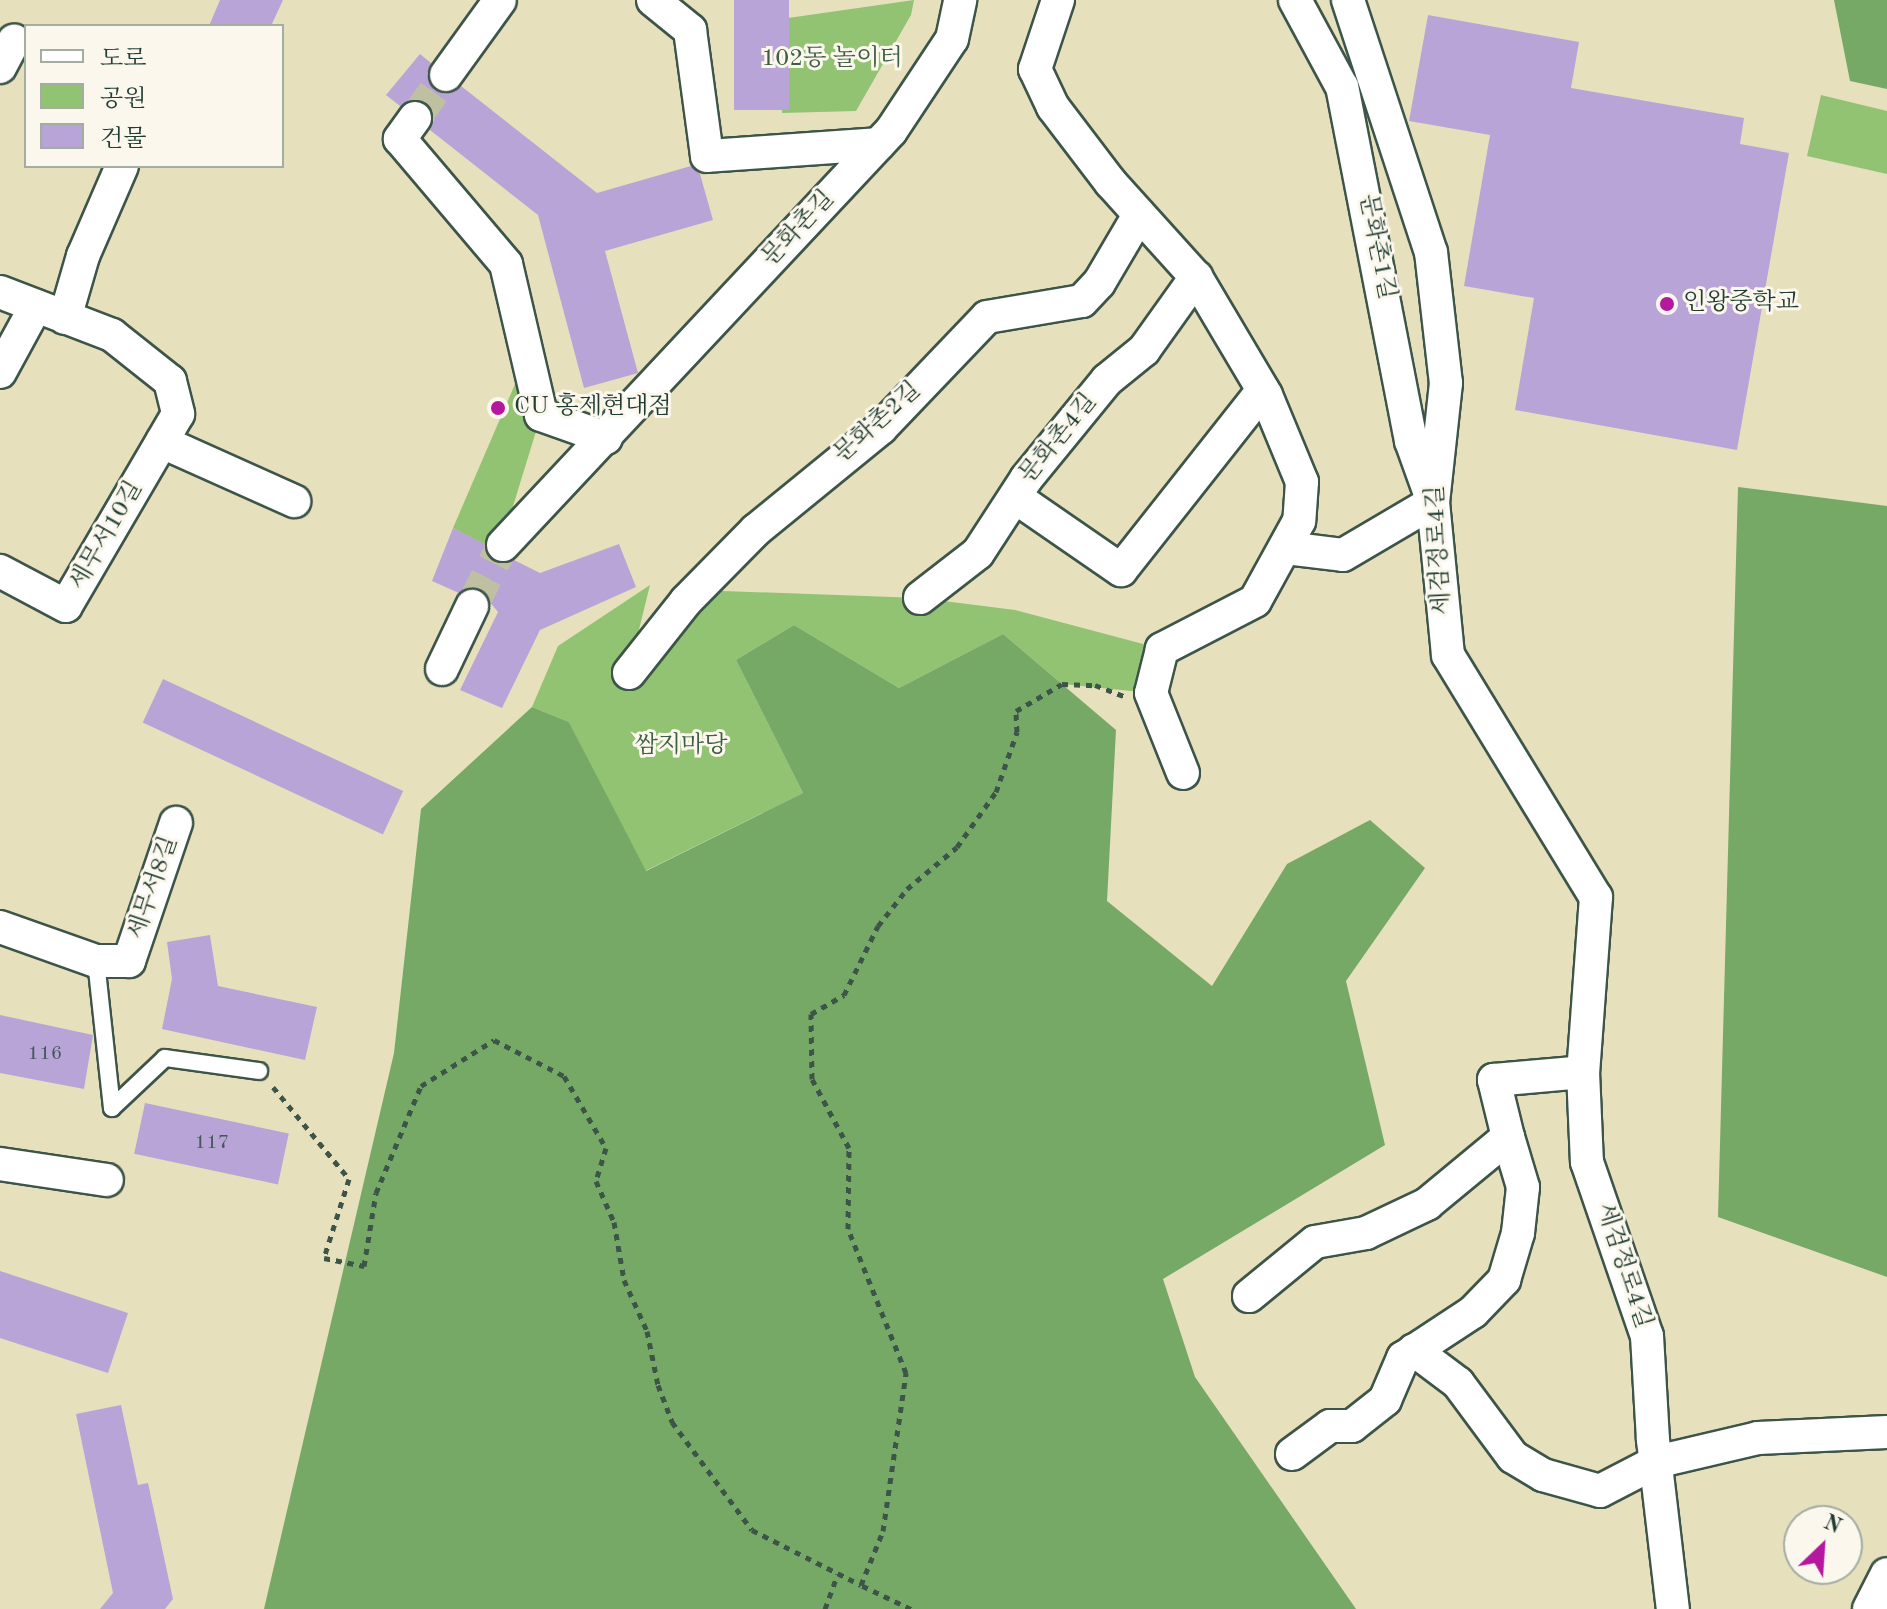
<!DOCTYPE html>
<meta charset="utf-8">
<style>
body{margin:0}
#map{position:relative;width:1887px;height:1609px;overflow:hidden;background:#e7e0bd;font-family:"Old Standard TT","Noto Serif KR",serif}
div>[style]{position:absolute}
.green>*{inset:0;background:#92c373}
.forest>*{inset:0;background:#75a965}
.building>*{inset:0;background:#b8a4d7;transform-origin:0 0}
.street-tunnel>*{height:32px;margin-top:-16px;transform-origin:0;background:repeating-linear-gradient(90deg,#bfbfa2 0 32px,transparent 0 48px)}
.path>*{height:5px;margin-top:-2.5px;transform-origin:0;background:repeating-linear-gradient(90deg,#3d5549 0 6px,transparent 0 12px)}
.roads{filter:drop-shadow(2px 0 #3d5549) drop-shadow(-2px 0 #3d5549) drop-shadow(0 2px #3d5549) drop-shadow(0 -2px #3d5549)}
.lane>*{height:16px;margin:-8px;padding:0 8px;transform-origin:8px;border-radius:8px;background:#fff}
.street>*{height:32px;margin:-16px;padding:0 16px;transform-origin:16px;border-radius:16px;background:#fff}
.dots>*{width:22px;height:22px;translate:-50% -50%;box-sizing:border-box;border:4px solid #fbf7ec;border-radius:50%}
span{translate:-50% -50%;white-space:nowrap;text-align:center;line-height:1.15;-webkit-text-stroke:6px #fbf7ec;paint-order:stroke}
.number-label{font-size:20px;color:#45575d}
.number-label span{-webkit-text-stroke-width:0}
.park-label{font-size:24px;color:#3c5e44}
.street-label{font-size:24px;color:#1f3d34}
.poi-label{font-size:24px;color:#1f3d34}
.left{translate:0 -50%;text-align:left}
.legend{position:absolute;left:24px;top:24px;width:260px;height:144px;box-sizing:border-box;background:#fbf7ec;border:2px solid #a3ada2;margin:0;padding:10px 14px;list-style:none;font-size:24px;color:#1f3d34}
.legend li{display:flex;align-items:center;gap:16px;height:40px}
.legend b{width:40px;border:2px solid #a3ada2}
.north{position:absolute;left:1783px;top:1505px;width:80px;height:80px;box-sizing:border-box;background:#fbf7ec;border:2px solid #a3ada2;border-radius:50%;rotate:25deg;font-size:22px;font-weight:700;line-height:32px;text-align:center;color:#1f3d34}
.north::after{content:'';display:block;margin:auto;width:28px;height:36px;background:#b5179e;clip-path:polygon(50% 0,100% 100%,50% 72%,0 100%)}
</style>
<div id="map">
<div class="green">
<i style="clip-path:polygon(914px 0,911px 15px,856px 111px,782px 113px,788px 18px)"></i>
<i style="clip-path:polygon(1821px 95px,1887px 111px,1887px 174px,1807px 156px)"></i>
<i style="clip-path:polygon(522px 368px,541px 415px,499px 552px,453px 528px)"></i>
<i style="clip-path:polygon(650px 585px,629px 670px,696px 590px,920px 598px,1015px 610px,1162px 649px,1151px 693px,1062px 684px,1003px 634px,899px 688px,794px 625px,736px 660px,803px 793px,645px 871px,569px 722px,532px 707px,558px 646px)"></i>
</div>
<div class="forest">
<i style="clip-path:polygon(1834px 0,1887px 0,1887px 89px,1850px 81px)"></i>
<i style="clip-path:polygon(1738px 487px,1887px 506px,1887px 1277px,1718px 1217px)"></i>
<i style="clip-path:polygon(794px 625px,899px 688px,1003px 634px,1116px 730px,1107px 901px,1212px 986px,1287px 864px,1370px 820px,1425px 868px,1346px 981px,1385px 1145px,1163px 1279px,1195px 1377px,1356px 1609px,264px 1609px,394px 1053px,421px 809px,532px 707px,569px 722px,646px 871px,803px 793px,736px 660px)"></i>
</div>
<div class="building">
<i style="clip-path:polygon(220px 0,283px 0,271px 26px,209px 26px)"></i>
<i style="left:734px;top:0;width:55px;height:110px"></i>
<i style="clip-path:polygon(1428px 15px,1579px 42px,1571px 88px,1744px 118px,1740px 144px,1789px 153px,1737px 450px,1515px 410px,1534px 298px,1464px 286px,1490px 135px,1409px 121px)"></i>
<i style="clip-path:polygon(420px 54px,431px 63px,427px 74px,434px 90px,445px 94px,461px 86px,597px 193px,691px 166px,700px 174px,713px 220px,605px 251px,638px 373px,584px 388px,538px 215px,430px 130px,434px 119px,427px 103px,416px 99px,400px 106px,386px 95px)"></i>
<i style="clip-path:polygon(453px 528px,485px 544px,498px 563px,514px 560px,540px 573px,619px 544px,636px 587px,540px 630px,502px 708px,460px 690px,498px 612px,479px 589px,459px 593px,432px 581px)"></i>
<i style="left:163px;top:679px;width:265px;height:48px;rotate:25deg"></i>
<i style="clip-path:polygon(210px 935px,218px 986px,317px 1007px,305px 1060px,162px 1029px,172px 979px,167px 942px)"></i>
<i style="clip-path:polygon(0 1015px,93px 1035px,84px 1089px,0 1073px)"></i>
<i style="left:145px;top:1103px;width:147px;height:52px;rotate:12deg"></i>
<i style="clip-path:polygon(0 1271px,128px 1313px,108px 1373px,0 1338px)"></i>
<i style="clip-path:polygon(121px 1405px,138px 1485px,148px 1483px,173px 1599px,165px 1609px,100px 1609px,113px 1593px,76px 1414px)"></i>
</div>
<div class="street-tunnel">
<i style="left:415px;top:118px;width:53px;rotate:-54.2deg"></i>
<i style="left:472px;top:606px;width:68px;rotate:-63.1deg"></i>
</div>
<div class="path">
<i style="left:273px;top:1087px;width:119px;rotate:50.4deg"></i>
<i style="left:349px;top:1179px;width:83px;rotate:107.6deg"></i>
<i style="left:324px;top:1258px;width:41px;rotate:11.3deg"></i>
<i style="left:364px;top:1266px;width:74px;rotate:-80.7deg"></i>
<i style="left:376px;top:1193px;width:116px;rotate:-67.2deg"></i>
<i style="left:421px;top:1086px;width:86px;rotate:-32.2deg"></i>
<i style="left:494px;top:1040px;width:79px;rotate:27.2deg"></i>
<i style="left:564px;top:1076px;width:83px;rotate:59.7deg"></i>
<i style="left:606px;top:1148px;width:34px;rotate:107deg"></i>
<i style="left:596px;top:1181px;width:45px;rotate:66.3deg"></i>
<i style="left:614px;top:1222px;width:59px;rotate:80.2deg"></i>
<i style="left:624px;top:1280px;width:56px;rotate:65.7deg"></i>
<i style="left:647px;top:1331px;width:55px;rotate:78.5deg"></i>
<i style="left:658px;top:1385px;width:40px;rotate:69deg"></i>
<i style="left:672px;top:1422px;width:134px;rotate:53.5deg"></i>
<i style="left:752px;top:1530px;width:122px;rotate:26.8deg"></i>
<i style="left:825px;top:1609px;width:37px;rotate:-70deg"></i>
<i style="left:911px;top:1609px;width:55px;rotate:-154.4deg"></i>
<i style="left:861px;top:1585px;width:58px;rotate:-67.8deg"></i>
<i style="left:883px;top:1531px;width:160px;rotate:-81.7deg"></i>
<i style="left:906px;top:1373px;width:155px;rotate:-111.9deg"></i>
<i style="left:848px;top:1229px;width:81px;rotate:-89.3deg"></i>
<i style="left:849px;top:1148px;width:78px;rotate:-118.2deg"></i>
<i style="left:812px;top:1079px;width:65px;rotate:-90.9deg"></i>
<i style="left:811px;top:1014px;width:38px;rotate:-30deg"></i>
<i style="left:844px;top:995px;width:77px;rotate:-63.8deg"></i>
<i style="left:878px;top:926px;width:47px;rotate:-51.9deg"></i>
<i style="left:907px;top:889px;width:65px;rotate:-40deg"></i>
<i style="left:957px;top:847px;width:67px;rotate:-54.7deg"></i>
<i style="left:996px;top:792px;width:64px;rotate:-70.7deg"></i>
<i style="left:1017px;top:732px;width:21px;rotate:-93deg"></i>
<i style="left:1016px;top:711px;width:53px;rotate:-30.4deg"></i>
<i style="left:1062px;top:684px;width:33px;rotate:2deg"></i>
<i style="left:1095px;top:685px;width:31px;rotate:21deg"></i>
</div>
<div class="roads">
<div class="lane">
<i style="left:96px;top:961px;width:148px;rotate:83.8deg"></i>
<i style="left:112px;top:1108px;width:73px;rotate:-43.3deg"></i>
<i style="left:165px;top:1058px;width:95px;rotate:7.9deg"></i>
</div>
<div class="street">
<i style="left:653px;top:0;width:48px;rotate:39deg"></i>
<i style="left:690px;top:30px;width:127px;rotate:82.3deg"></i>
<i style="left:707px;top:156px;width:172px;rotate:-4deg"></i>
<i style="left:1058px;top:0;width:73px;rotate:108.4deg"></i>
<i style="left:1035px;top:69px;width:42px;rotate:64.7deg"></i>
<i style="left:1053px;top:107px;width:96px;rotate:52.7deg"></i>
<i style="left:1111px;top:183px;width:127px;rotate:47.9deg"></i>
<i style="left:1196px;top:277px;width:137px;rotate:59.3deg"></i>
<i style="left:1266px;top:395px;width:94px;rotate:67.5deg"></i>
<i style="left:1302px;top:482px;width:39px;rotate:94deg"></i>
<i style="left:1299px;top:521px;width:91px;rotate:118.8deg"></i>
<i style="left:1255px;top:601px;width:105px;rotate:152.7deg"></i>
<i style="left:1162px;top:649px;width:45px;rotate:104deg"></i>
<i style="left:1151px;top:693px;width:86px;rotate:68.2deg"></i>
<i style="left:1348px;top:0;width:265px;rotate:71.8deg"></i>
<i style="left:1431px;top:252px;width:132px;rotate:83.5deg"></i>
<i style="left:1446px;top:383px;width:120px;rotate:96.2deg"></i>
<i style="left:1433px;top:502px;width:154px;rotate:84.4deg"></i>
<i style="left:1448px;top:655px;width:284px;rotate:58.6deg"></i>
<i style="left:1596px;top:897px;width:175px;rotate:94.2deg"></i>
<i style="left:1583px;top:1072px;width:90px;rotate:87.5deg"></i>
<i style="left:1587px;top:1162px;width:184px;rotate:71deg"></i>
<i style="left:1647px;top:1336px;width:104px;rotate:86.7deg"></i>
<i style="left:1653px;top:1440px;width:170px;rotate:83.3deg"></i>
<i style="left:0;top:67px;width:30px;rotate:-62deg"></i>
<i style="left:446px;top:75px;width:92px;rotate:-54.2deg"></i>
<i style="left:415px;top:118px;width:26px;rotate:126deg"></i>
<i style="left:400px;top:139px;width:164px;rotate:49.7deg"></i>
<i style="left:506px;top:264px;width:155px;rotate:76.9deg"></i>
<i style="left:541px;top:415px;width:69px;rotate:19.5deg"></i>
<i style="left:0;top:292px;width:120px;rotate:21deg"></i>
<i style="left:112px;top:335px;width:74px;rotate:38.4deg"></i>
<i style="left:170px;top:381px;width:34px;rotate:76deg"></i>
<i style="left:178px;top:414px;width:222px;rotate:120.3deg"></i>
<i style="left:66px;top:606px;width:75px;rotate:-152.1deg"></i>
<i style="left:65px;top:318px;width:65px;rotate:-73.8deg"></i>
<i style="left:83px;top:256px;width:98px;rotate:-66.6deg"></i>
<i style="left:0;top:372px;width:75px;rotate:-61.4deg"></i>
<i style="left:162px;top:442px;width:145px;rotate:24.1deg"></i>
<i style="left:1015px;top:497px;width:129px;rotate:34.6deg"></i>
<i style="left:1121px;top:570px;width:229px;rotate:-51.7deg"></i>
<i style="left:503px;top:545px;width:567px;rotate:-46.86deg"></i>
<i style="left:891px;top:131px;width:110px;rotate:-56.5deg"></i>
<i style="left:952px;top:39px;width:40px;rotate:-78deg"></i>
<i style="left:1286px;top:548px;width:57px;rotate:7deg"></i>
<i style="left:1343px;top:555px;width:104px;rotate:-30.5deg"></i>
<i style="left:1433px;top:502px;width:65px;rotate:-109.8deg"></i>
<i style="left:1411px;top:441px;width:361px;rotate:-101deg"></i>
<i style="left:1342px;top:87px;width:99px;rotate:-118.4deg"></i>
<i style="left:920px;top:598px;width:73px;rotate:-37.8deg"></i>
<i style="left:978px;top:553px;width:88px;rotate:-57deg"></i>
<i style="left:1026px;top:479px;width:128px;rotate:-50.7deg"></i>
<i style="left:1107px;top:380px;width:48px;rotate:-39deg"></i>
<i style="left:1144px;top:350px;width:90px;rotate:-54.5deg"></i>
<i style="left:442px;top:669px;width:70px;rotate:-64.5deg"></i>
<i style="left:629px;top:673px;width:92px;rotate:-51.6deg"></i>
<i style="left:686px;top:601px;width:100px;rotate:-45.4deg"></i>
<i style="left:756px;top:530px;width:161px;rotate:-39.2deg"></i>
<i style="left:881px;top:428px;width:153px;rotate:-46.3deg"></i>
<i style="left:987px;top:317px;width:96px;rotate:-9.6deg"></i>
<i style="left:1082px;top:301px;width:25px;rotate:-47deg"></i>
<i style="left:1099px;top:283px;width:79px;rotate:-59.5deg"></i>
<i style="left:0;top:927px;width:102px;rotate:19.5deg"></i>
<i style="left:96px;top:961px;width:33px"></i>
<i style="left:129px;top:961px;width:146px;rotate:-71.2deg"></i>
<i style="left:0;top:1164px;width:108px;rotate:8.5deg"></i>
<i style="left:1249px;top:1296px;width:85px;rotate:-39.3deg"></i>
<i style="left:1315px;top:1242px;width:52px;rotate:-10deg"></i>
<i style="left:1366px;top:1233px;width:68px;rotate:-25.4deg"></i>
<i style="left:1427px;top:1204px;width:105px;rotate:-39.6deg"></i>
<i style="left:1508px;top:1137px;width:59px;rotate:-103.8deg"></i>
<i style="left:1494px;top:1080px;width:89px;rotate:-5.1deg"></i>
<i style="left:1414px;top:1350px;width:55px;rotate:36.9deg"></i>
<i style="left:1458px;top:1383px;width:92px;rotate:53.4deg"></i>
<i style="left:1513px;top:1457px;width:35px;rotate:31deg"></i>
<i style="left:1543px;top:1475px;width:59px;rotate:15.7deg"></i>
<i style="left:1600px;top:1491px;width:63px;rotate:-27.4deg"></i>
<i style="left:1656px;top:1462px;width:105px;rotate:-13.2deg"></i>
<i style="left:1758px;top:1438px;width:129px;rotate:-2.7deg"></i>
<i style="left:1292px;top:1454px;width:47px;rotate:-36.4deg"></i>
<i style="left:1330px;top:1426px;width:22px"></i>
<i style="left:1352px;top:1426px;width:42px;rotate:-38.2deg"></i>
<i style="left:1385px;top:1400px;width:46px;rotate:-66.8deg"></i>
<i style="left:1403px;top:1358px;width:84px;rotate:-33.3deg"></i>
<i style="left:1473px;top:1312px;width:45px;rotate:-45.9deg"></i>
<i style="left:1504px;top:1280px;width:49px;rotate:-73.4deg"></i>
<i style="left:1518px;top:1233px;width:46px;rotate:-83.8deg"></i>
<i style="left:1523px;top:1187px;width:52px;rotate:-106.7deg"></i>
<i style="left:1869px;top:1609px;width:39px;rotate:-63deg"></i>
</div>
</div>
<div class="dots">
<i style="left:1667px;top:304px;background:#b5179e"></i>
<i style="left:498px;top:408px;background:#b5179e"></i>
</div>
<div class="number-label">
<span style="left:45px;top:1054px">116</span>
<span style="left:212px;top:1143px">117</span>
</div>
<div class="park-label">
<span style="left:832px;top:60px">102동 놀이터</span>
<span style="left:681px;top:747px">쌈지마당</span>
</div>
<div class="street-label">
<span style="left:799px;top:229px;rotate:-47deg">문화촌길</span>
<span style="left:1376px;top:247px;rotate:79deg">문화촌1길</span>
<span style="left:878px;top:423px;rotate:-42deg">문화촌2길</span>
<span style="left:1059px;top:439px;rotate:-51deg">문화촌4길</span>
<span style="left:107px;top:536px;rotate:-60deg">세무서10길</span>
<span style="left:1440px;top:550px;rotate:-93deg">세검정로4길</span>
<span style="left:154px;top:888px;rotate:-71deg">세무서8길</span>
<span style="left:1623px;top:1266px;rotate:72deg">세검정로4길</span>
</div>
<div class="poi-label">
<span class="left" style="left:1683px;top:304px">인왕중학교</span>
<span class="left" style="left:514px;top:408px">CU 홍제현대점</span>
</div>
<ul class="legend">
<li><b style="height:10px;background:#fff"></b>도로</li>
<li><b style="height:22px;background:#92c373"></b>공원</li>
<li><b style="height:22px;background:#b8a4d7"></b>건물</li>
</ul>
<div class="north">N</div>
</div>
